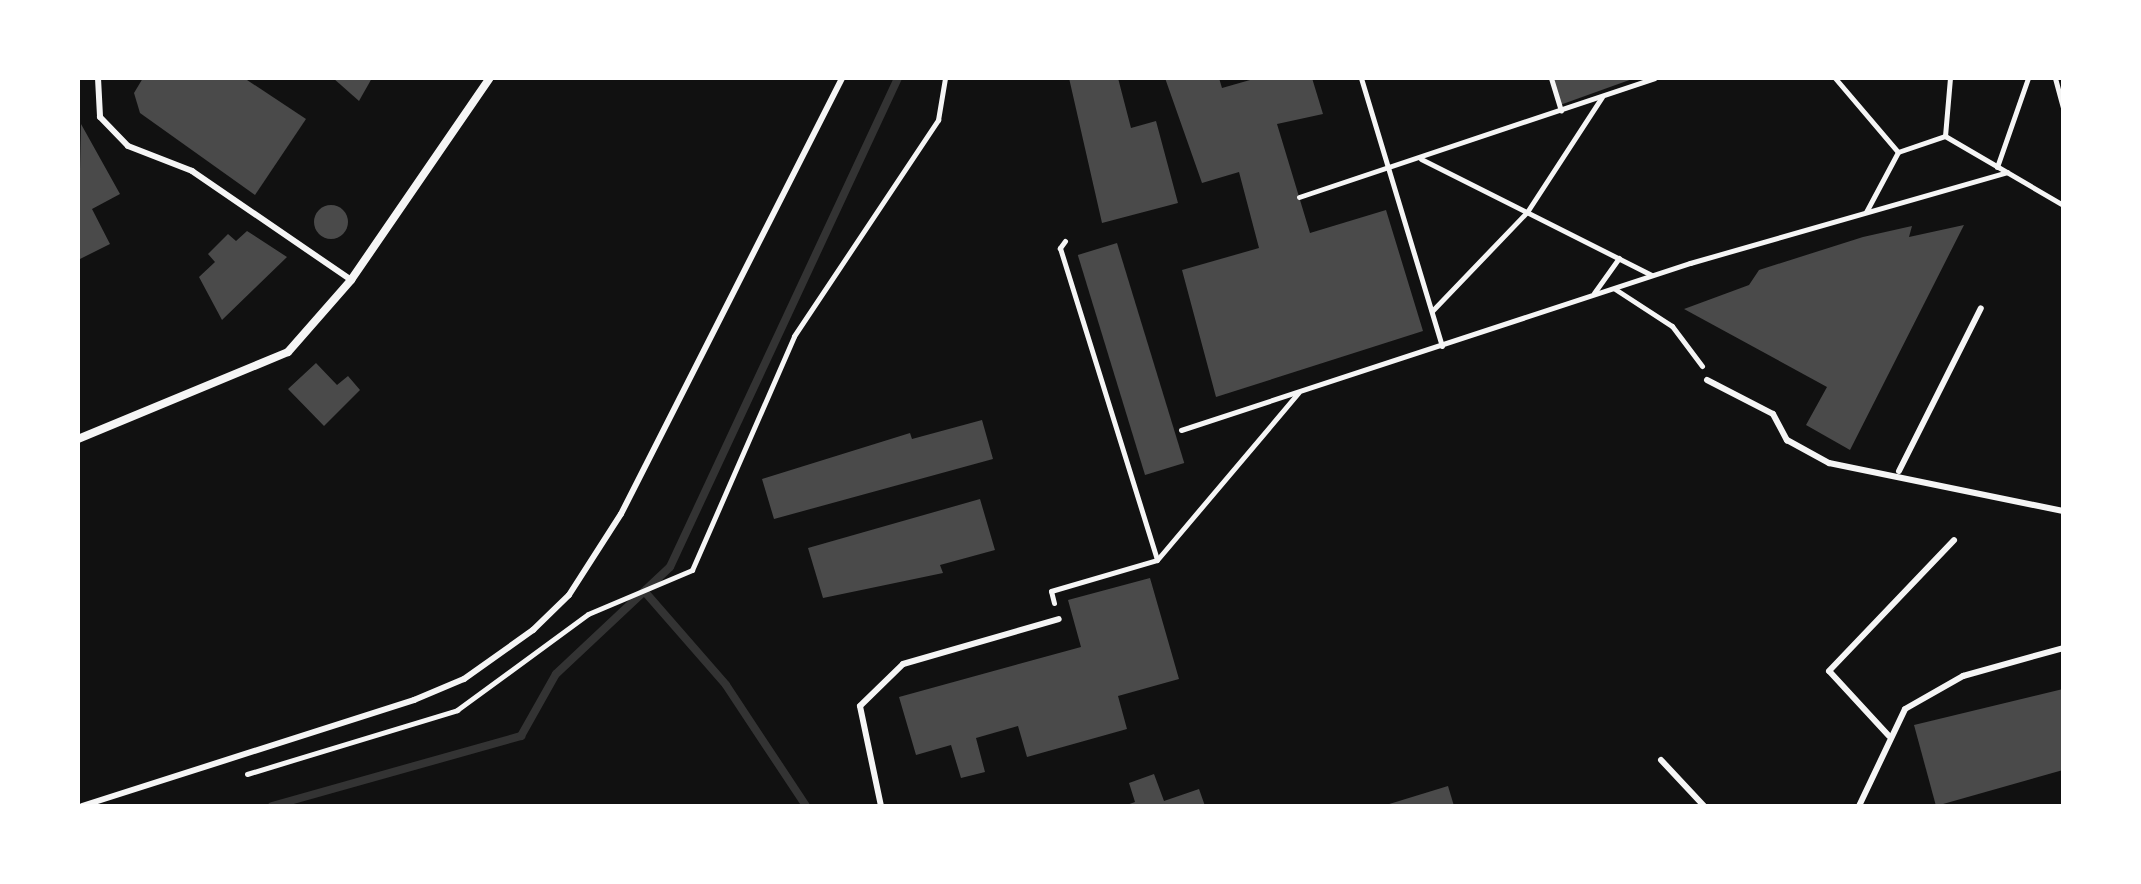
<!DOCTYPE html>
<style>
body{margin:0}
#map{position:relative;width:2141px;height:884px;overflow:hidden;background:#111;font-family:Signika,sans-serif}
div>[style]{position:absolute}
.stream>*{height:8px;margin:-4px;padding:0 4px;transform-origin:4px;border-radius:4px;background:#333}
.building>*{inset:0;background:#4a4a4a;transform-origin:0 0}
.round{border-radius:50%}
.path>*{height:5px;margin:-2.5px;padding:0 2.5px;transform-origin:2.5px;border-radius:2.5px;background:#f5f5f5}
.service>*{height:6px;margin:-3px;padding:0 3px;transform-origin:3px;border-radius:3px;background:#f5f5f5}
.minor>*{height:8px;margin:-4px;padding:0 4px;transform-origin:4px;border-radius:4px;background:#f5f5f5}
span{translate:-50% -50%;white-space:nowrap;text-align:center;line-height:1.15;-webkit-text-stroke:6px #fff;paint-order:stroke}
.frame{position:absolute;inset:0;border:80px solid #fff;pointer-events:none}
</style>
<div id="map">
<div class="stream">
<i style="left:645px;top:592px;width:123px;rotate:48.9deg"></i>
<i style="left:726px;top:685px;width:145px;rotate:56.5deg"></i>
<i style="left:272px;top:806px;width:259px;rotate:-15.7deg"></i>
<i style="left:521px;top:736px;width:71px;rotate:-60.6deg"></i>
<i style="left:556px;top:674px;width:156px;rotate:-43.2deg"></i>
<i style="left:670px;top:567px;width:540px;rotate:-65deg"></i>
</div>
<div class="building">
<i style="clip-path:polygon(143px 78px,244px 78px,306px 119px,255px 195px,140px 113px,134px 93px)"></i>
<i style="clip-path:polygon(333px 78px,372px 78px,359px 101px)"></i>
<i style="clip-path:polygon(1069px 78px,1118px 78px,1131px 128px,1156px 121px,1178px 203px,1102px 223px)"></i>
<i style="clip-path:polygon(1165px 78px,1219px 78px,1222px 88px,1257px 78px,1312px 78px,1323px 114px,1277px 124px,1310px 233px,1386px 210px,1423px 331px,1216px 397px,1182px 270px,1259px 248px,1239px 172px,1202px 183px)"></i>
<i style="clip-path:polygon(1552px 78px,1635px 78px,1560px 105px)"></i>
<i style="clip-path:polygon(81px 124px,120px 194px,92px 209px,110px 244px,78px 260px)"></i>
<i class="round" style="left:314px;top:205px;width:34px;height:34px"></i>
<i style="clip-path:polygon(1964px 225px,1850px 450px,1806px 425px,1827px 387px,1684px 309px,1749px 285px,1759px 270px,1863px 237px,1912px 226px,1909px 237px)"></i>
<i style="clip-path:polygon(247px 231px,287px 257px,222px 320px,199px 277px,215px 262px,208px 254px,228px 234px,236px 241px)"></i>
<i style="left:1117px;top:243px;width:230px;height:41px;rotate:73deg"></i>
<i style="clip-path:polygon(316px 363px,337px 385px,348px 376px,360px 390px,324px 426px,288px 389px)"></i>
<i style="clip-path:polygon(982px 420px,993px 459px,774px 519px,762px 479px,910px 433px,912px 439px)"></i>
<i style="clip-path:polygon(980px 499px,995px 550px,940px 565px,943px 573px,823px 598px,808px 548px)"></i>
<i style="clip-path:polygon(1150px 578px,1179px 679px,1118px 696px,1127px 729px,1027px 757px,1018px 726px,976px 738px,985px 772px,961px 778px,951px 745px,916px 755px,899px 697px,1081px 647px,1068px 600px)"></i>
<i style="clip-path:polygon(2063px 689px,2063px 770px,1936px 806px,1914px 725px)"></i>
<i style="clip-path:polygon(1154px 774px,1164px 801px,1199px 789px,1205px 806px,1124px 806px,1135px 802px,1129px 783px)"></i>
<i style="clip-path:polygon(1448px 786px,1454px 806px,1386px 806px,1386px 805px)"></i>
</div>
<div class="path">
<i style="left:1361px;top:78px;width:280px;rotate:73.2deg"></i>
<i style="left:1551px;top:78px;width:34px;rotate:73deg"></i>
<i style="left:1835px;top:78px;width:97px;rotate:49.6deg"></i>
<i style="left:1898px;top:152px;width:50px;rotate:-18.8deg"></i>
<i style="left:1945px;top:136px;width:137px;rotate:30.3deg"></i>
<i style="left:2055px;top:78px;width:30px;rotate:75deg"></i>
<i style="left:1945px;top:136px;width:58px;rotate:-85.1deg"></i>
<i style="left:1421px;top:159px;width:258px;rotate:26.7deg"></i>
<i style="left:1997px;top:167px;width:94px;rotate:-70.8deg"></i>
<i style="left:1299px;top:197px;width:375px;rotate:-18.5deg"></i>
<i style="left:1866px;top:212px;width:68px;rotate:-61.9deg"></i>
<i style="left:1065px;top:241px;width:9px;rotate:126deg"></i>
<i style="left:1060px;top:248px;width:326px;rotate:72.7deg"></i>
<i style="left:1615px;top:289px;width:68px;rotate:33deg"></i>
<i style="left:1672px;top:326px;width:50px;rotate:53.1deg"></i>
<i style="left:1594px;top:293px;width:43px;rotate:-54.5deg"></i>
<i style="left:1432px;top:311px;width:137px;rotate:-46.2deg"></i>
<i style="left:1527px;top:212px;width:137px;rotate:-56.9deg"></i>
<i style="left:1181px;top:430px;width:536px;rotate:-18.16deg"></i>
<i style="left:1690px;top:263px;width:330px;rotate:-16deg"></i>
<i style="left:1054px;top:603px;width:12px;rotate:-104deg"></i>
<i style="left:1051px;top:591px;width:110px;rotate:-16.3deg"></i>
<i style="left:1157px;top:560px;width:219px;rotate:-49.8deg"></i>
<i style="left:247px;top:774px;width:220px;rotate:-16.9deg"></i>
<i style="left:457px;top:710px;width:162px;rotate:-36.2deg"></i>
<i style="left:588px;top:614px;width:113px;rotate:-22.9deg"></i>
<i style="left:692px;top:570px;width:255px;rotate:-66.4deg"></i>
<i style="left:794px;top:336px;width:260px;rotate:-56.3deg"></i>
<i style="left:938px;top:120px;width:43px;rotate:-80.5deg"></i>
</div>
<div class="service">
<i style="left:98px;top:78px;width:39px;rotate:87deg"></i>
<i style="left:100px;top:117px;width:40px;rotate:46deg"></i>
<i style="left:128px;top:146px;width:69px;rotate:21.3deg"></i>
<i style="left:192px;top:171px;width:193px;rotate:34.4deg"></i>
<i style="left:1707px;top:380px;width:74px;rotate:27.3deg"></i>
<i style="left:1773px;top:414px;width:30px;rotate:62deg"></i>
<i style="left:1787px;top:440px;width:48px;rotate:28.7deg"></i>
<i style="left:1829px;top:463px;width:239px;rotate:11.6deg"></i>
<i style="left:1899px;top:471px;width:182px;rotate:-63.3deg"></i>
<i style="left:1889px;top:736px;width:88px;rotate:-132.7deg"></i>
<i style="left:1829px;top:671px;width:181px;rotate:-46.3deg"></i>
<i style="left:1661px;top:760px;width:63px;rotate:46.9deg"></i>
<i style="left:82px;top:806px;width:349px;rotate:-17.7deg"></i>
<i style="left:414px;top:700px;width:54px;rotate:-22.8deg"></i>
<i style="left:464px;top:679px;width:85px;rotate:-35.4deg"></i>
<i style="left:533px;top:630px;width:50px;rotate:-44.2deg"></i>
<i style="left:569px;top:595px;width:96px;rotate:-57.3deg"></i>
<i style="left:621px;top:514px;width:489px;rotate:-63.1deg"></i>
<i style="left:881px;top:806px;width:102px;rotate:-101.9deg"></i>
<i style="left:860px;top:706px;width:60px;rotate:-44.3deg"></i>
<i style="left:903px;top:664px;width:162px;rotate:-16.1deg"></i>
<i style="left:1859px;top:806px;width:107px;rotate:-64.6deg"></i>
<i style="left:1905px;top:709px;width:67px;rotate:-29.6deg"></i>
<i style="left:1963px;top:676px;width:104px;rotate:-15.6deg"></i>
</div>
<div class="minor">
<i style="left:78px;top:439px;width:227px;rotate:-22.5deg"></i>
<i style="left:288px;top:352px;width:96px;rotate:-48.8deg"></i>
<i style="left:351px;top:280px;width:245px;rotate:-55.5deg"></i>
</div>
<div class="frame"></div>
</div>
